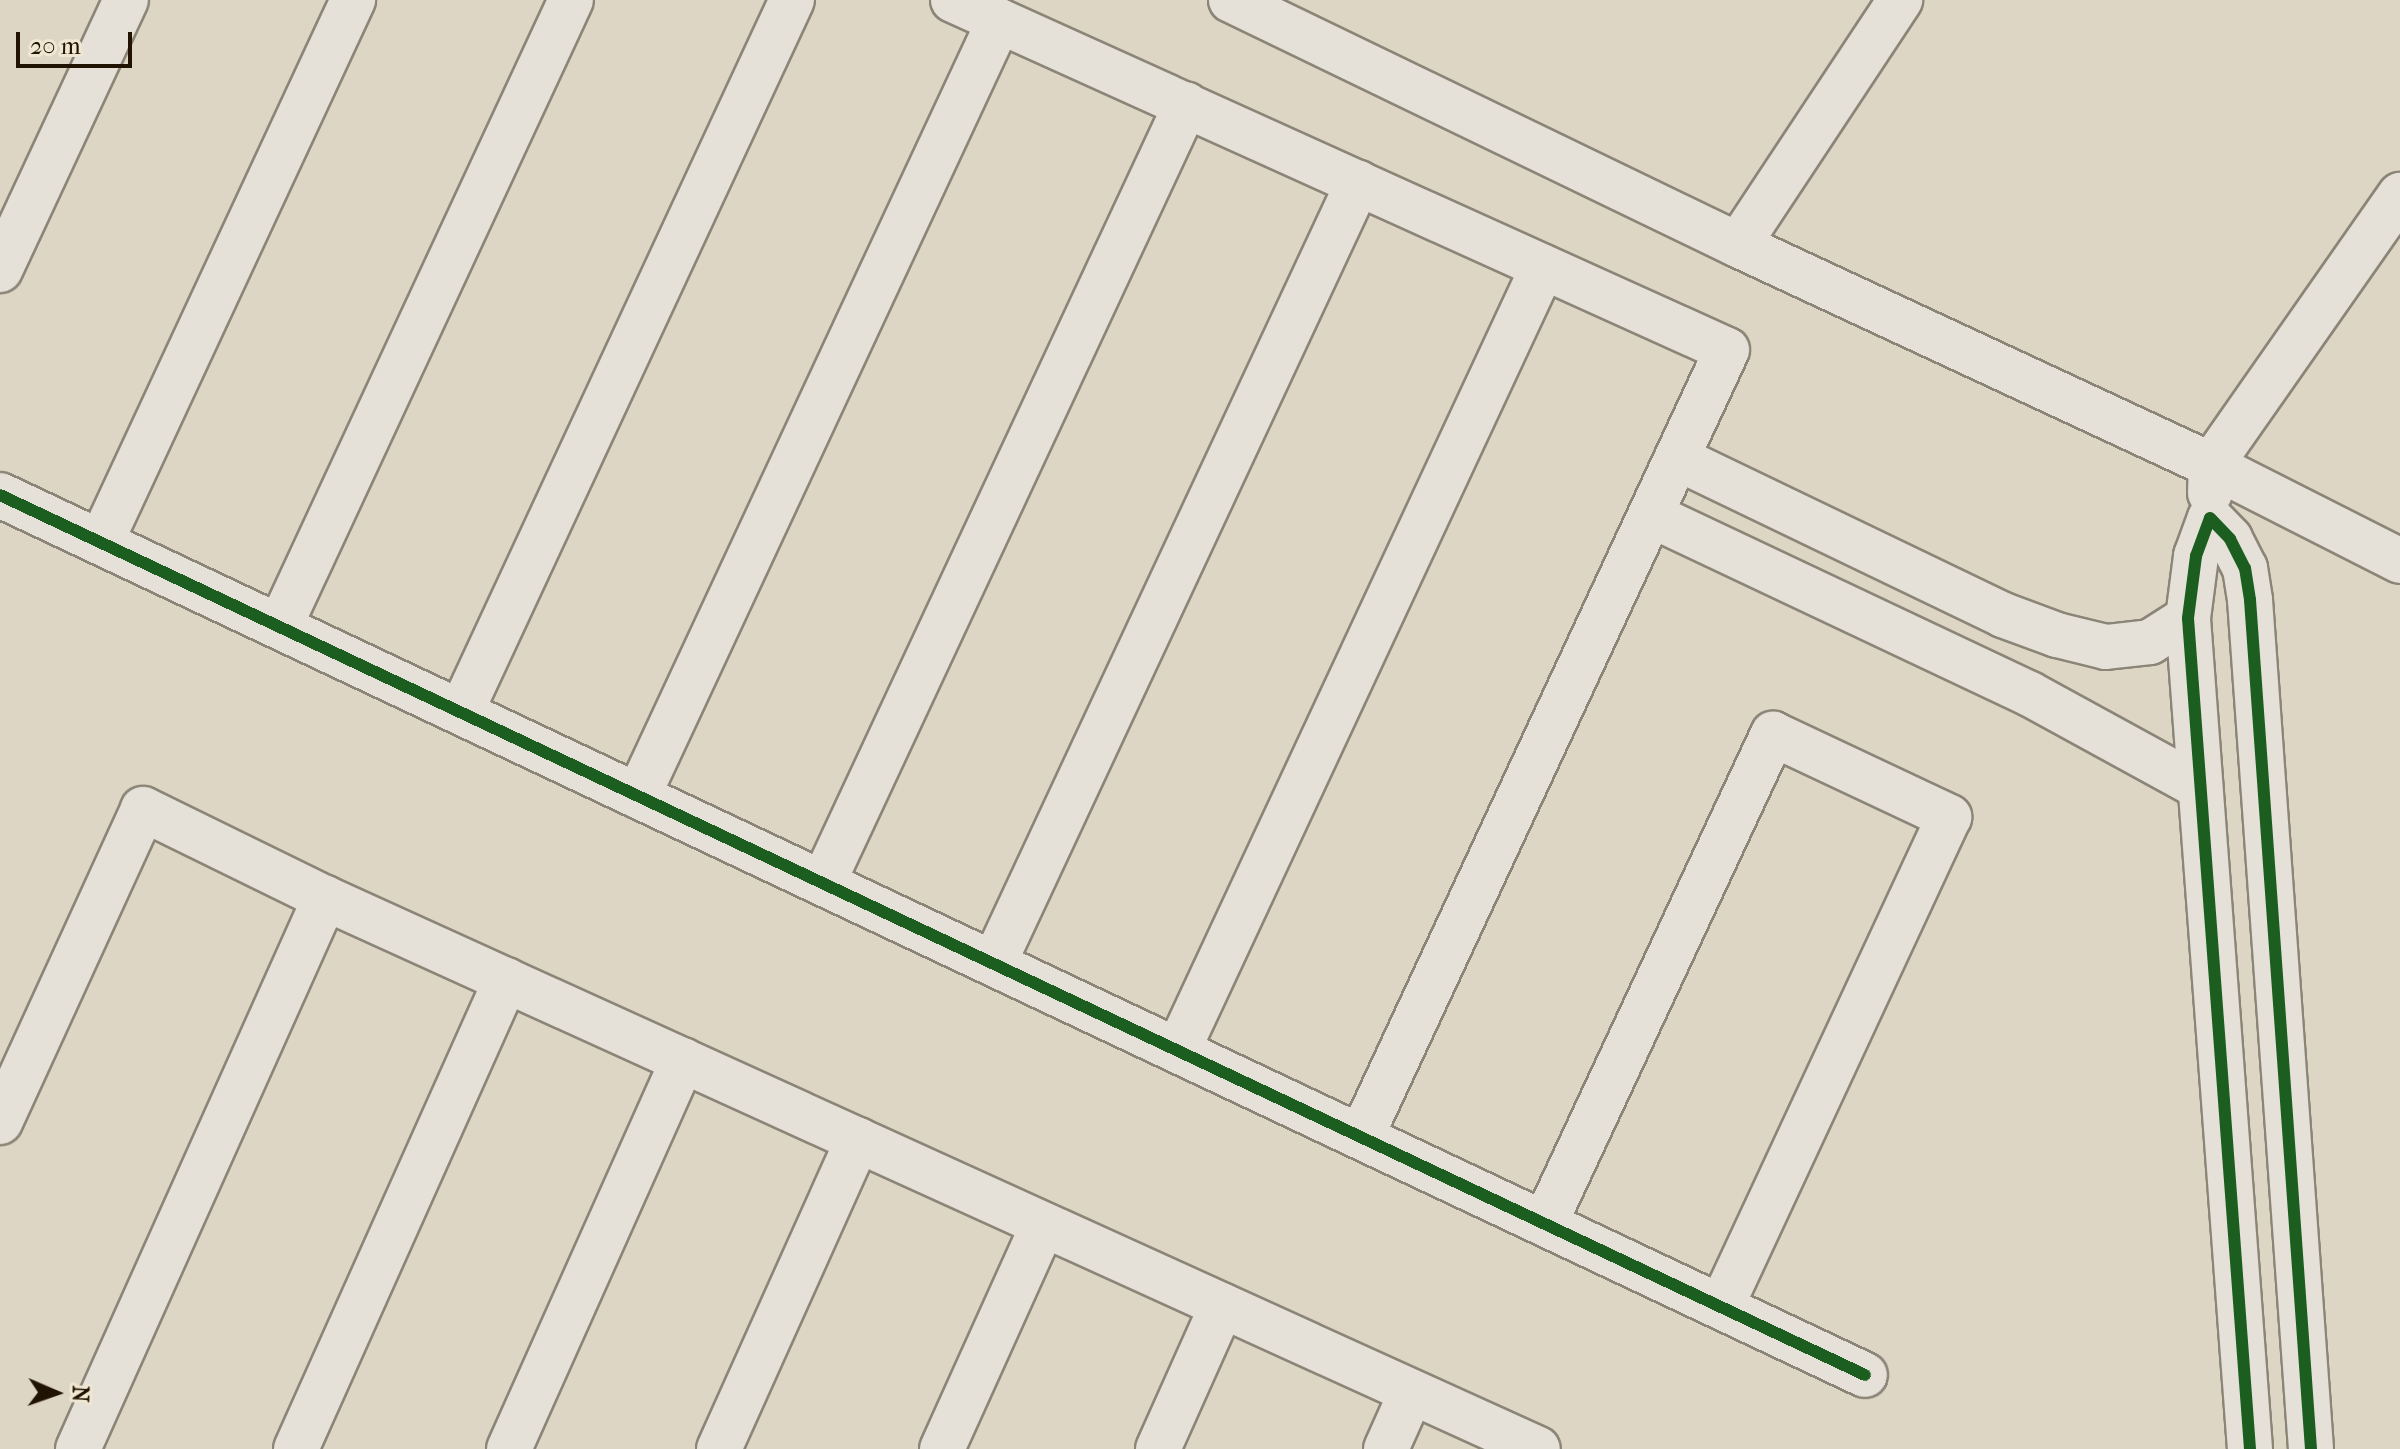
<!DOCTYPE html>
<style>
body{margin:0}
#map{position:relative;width:2400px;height:1449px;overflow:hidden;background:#ded6c4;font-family:"IM FELL French Canon",serif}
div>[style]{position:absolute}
.roads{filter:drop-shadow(2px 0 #8b8578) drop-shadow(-2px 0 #8b8578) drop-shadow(0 2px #8b8578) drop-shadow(0 -2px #8b8578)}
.minor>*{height:44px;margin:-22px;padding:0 22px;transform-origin:22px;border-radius:22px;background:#e5e1d8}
.cycleway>*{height:12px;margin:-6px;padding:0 6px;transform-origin:6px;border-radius:6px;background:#1b5e20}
span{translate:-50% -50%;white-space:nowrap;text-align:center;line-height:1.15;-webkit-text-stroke:6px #f0e7d2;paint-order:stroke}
.north{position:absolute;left:16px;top:1353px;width:80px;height:80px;-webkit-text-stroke:6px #f0e7d2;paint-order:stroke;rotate:92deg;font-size:22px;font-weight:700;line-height:32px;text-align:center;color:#201301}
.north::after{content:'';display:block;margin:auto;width:28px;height:36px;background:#201301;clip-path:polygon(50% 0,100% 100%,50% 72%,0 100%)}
.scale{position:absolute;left:16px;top:32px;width:116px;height:36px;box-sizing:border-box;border:4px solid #201301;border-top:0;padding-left:10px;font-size:24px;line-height:28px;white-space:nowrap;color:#201301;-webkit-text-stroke:6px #f0e7d2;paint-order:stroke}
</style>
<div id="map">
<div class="roads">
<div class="minor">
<i style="left:953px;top:0;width:849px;rotate:24.33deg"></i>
<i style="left:1727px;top:350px;width:868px;rotate:114.94deg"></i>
<i style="left:1231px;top:0;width:563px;rotate:25.79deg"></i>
<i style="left:1738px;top:245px;width:294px;rotate:-56.5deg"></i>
<i style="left:1738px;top:245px;width:522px;rotate:24.94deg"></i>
<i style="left:2211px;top:465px;width:212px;rotate:26.9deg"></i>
<i style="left:0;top:270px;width:298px;rotate:-65deg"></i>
<i style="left:1677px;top:458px;width:362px;rotate:25.7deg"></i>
<i style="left:2003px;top:615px;width:58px;rotate:20.3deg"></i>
<i style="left:2057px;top:635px;width:50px;rotate:13.8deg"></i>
<i style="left:2106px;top:647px;width:44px;rotate:-6.5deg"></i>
<i style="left:2150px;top:642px;width:45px;rotate:-32.3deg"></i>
<i style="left:2210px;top:493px;width:28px;rotate:-88deg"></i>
<i style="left:2211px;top:465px;width:330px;rotate:-55deg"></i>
<i style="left:0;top:495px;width:2062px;rotate:25.26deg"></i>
<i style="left:1651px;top:515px;width:419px;rotate:25.3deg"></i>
<i style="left:2030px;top:694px;width:194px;rotate:28.7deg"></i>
<i style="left:101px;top:542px;width:598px;rotate:-65.06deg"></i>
<i style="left:280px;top:626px;width:690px;rotate:-65.07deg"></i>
<i style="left:461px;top:712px;width:785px;rotate:-65.07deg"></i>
<i style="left:638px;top:796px;width:855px;rotate:-65.02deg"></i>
<i style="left:823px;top:883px;width:859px;rotate:-64.99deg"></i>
<i style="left:994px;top:963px;width:861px;rotate:-64.98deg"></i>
<i style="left:1178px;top:1050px;width:864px;rotate:-65.01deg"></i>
<i style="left:0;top:1122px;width:344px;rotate:-65.4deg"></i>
<i style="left:143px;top:809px;width:203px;rotate:26.1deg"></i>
<i style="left:325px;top:898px;width:1332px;rotate:24.43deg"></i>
<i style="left:1545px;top:1223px;width:540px;rotate:-65deg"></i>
<i style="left:1773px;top:734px;width:195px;rotate:25.2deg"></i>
<i style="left:1949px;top:817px;width:540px;rotate:114.95deg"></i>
<i style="left:78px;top:1449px;width:604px;rotate:-65.85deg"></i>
<i style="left:296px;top:1449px;width:514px;rotate:-65.88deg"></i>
<i style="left:509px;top:1449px;width:426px;rotate:-65.9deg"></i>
<i style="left:719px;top:1449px;width:339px;rotate:-65.8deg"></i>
<i style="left:942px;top:1449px;width:246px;rotate:-65.7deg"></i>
<i style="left:1158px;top:1449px;width:157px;rotate:-65.9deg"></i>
<i style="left:1386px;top:1449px;width:61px;rotate:-65.9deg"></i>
<i style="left:2250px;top:1449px;width:833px;rotate:-94.27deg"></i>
<i style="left:2188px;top:618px;width:63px;rotate:-82.6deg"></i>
<i style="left:2196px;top:556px;width:40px;rotate:-69.8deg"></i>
<i style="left:2210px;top:518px;width:29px;rotate:46deg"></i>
<i style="left:2230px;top:539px;width:33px;rotate:63deg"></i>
<i style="left:2245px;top:568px;width:32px;rotate:81deg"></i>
<i style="left:2250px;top:600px;width:851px;rotate:85.89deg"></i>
</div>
</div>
<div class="cycleway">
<i style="left:0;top:495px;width:2062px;rotate:25.26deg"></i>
<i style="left:2250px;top:1449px;width:833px;rotate:-94.27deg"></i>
<i style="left:2188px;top:618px;width:63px;rotate:-82.6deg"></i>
<i style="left:2196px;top:556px;width:40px;rotate:-69.8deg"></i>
<i style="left:2210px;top:518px;width:29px;rotate:46deg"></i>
<i style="left:2230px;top:539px;width:33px;rotate:63deg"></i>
<i style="left:2245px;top:568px;width:32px;rotate:81deg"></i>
<i style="left:2250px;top:600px;width:851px;rotate:85.89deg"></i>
</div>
<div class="north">N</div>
<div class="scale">20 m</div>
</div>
